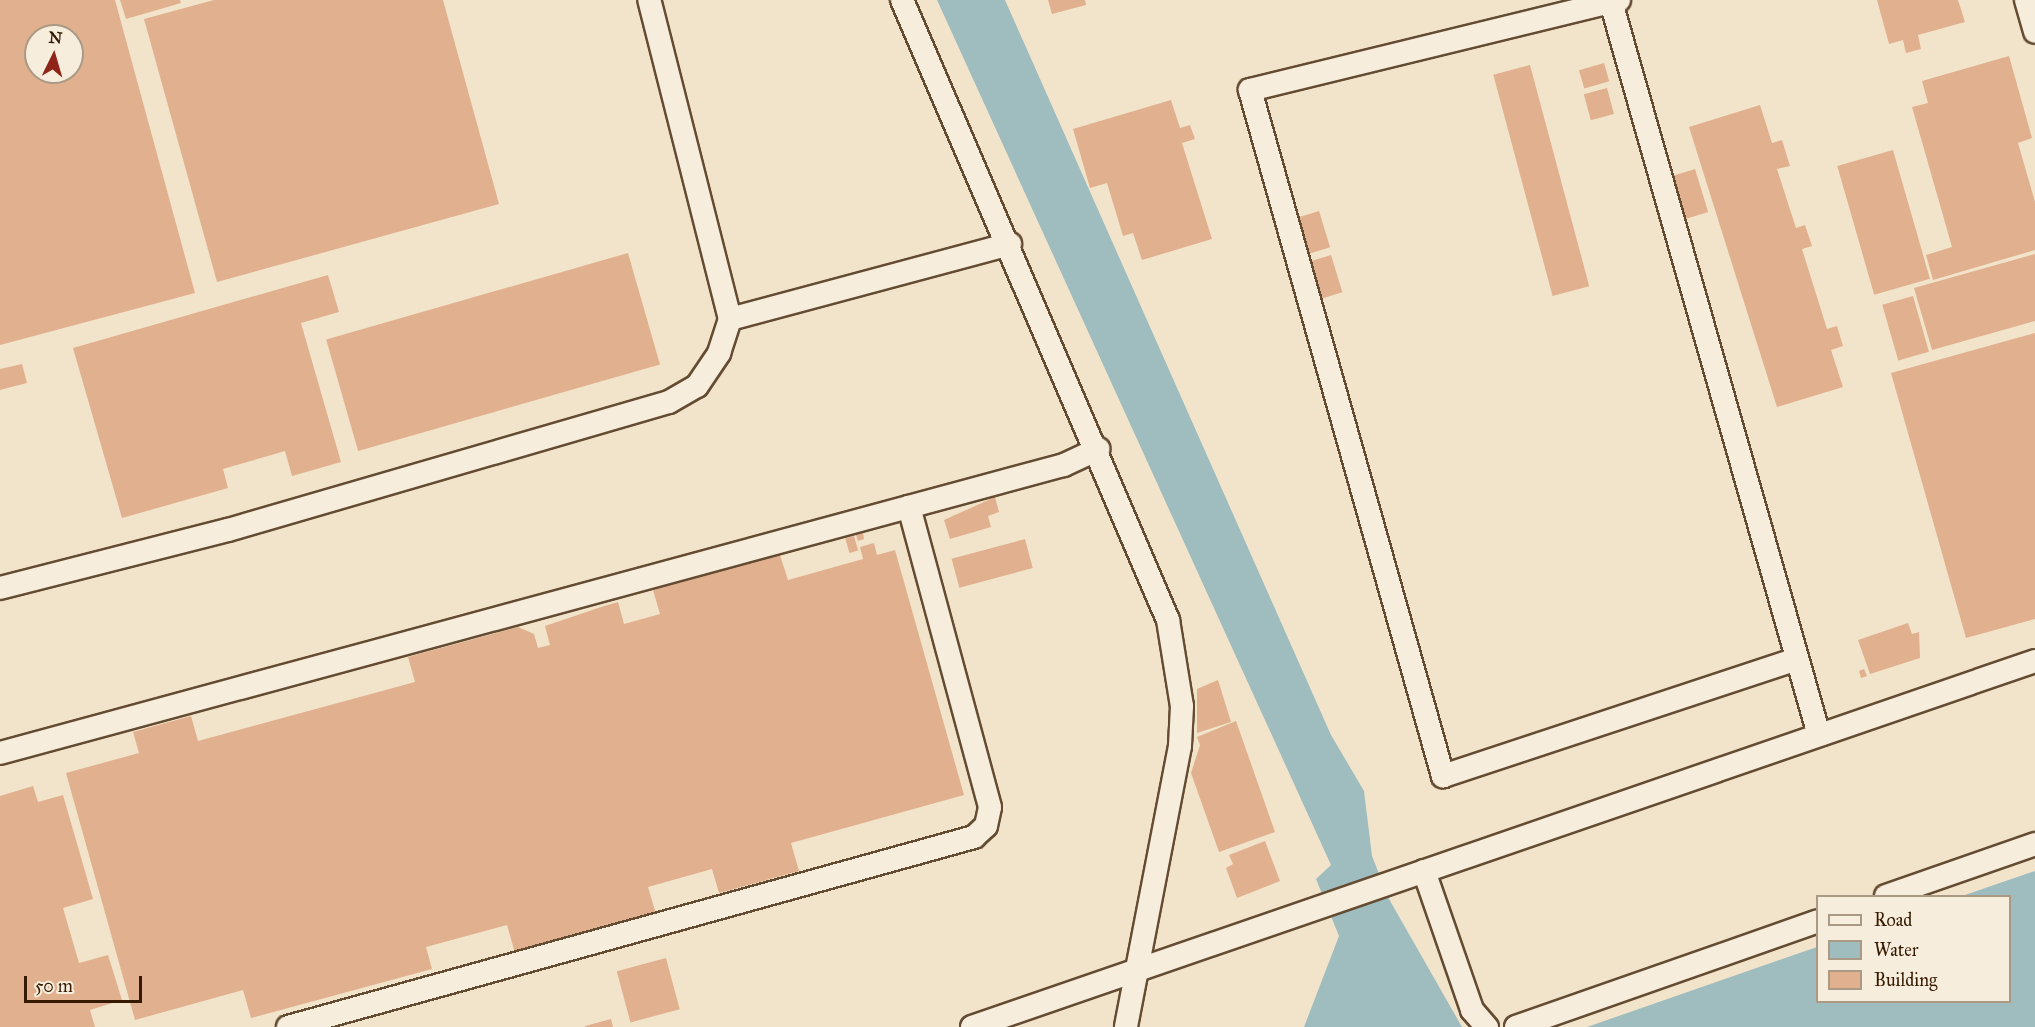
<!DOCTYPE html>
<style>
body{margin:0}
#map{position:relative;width:2035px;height:1027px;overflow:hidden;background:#f2e4ca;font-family:"IM FELL Great Primer",serif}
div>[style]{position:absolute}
.water>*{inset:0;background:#9fbcbf}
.building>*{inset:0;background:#e1b08e;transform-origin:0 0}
.roads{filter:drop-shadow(2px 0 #644c32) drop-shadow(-2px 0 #644c32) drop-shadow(0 2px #644c32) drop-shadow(0 -2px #644c32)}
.minor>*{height:22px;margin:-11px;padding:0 11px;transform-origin:11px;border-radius:11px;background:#f7eddd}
span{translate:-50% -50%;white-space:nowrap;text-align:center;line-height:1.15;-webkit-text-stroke:4.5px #f7eddd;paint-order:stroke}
.legend{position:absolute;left:1816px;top:895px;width:195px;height:108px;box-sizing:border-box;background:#f7eddd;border:2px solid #a99985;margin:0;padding:8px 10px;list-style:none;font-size:18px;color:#351a00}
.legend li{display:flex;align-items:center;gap:12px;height:30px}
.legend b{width:30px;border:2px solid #a99985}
.north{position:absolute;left:24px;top:24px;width:60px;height:60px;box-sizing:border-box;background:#f7eddd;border:2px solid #a99985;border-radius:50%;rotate:5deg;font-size:16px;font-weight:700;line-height:24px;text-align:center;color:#351a00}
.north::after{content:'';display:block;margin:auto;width:21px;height:27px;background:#8f2418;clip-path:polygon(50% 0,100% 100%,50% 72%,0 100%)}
.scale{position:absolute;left:24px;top:976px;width:118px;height:27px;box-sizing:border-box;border:3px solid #351a00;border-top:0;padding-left:8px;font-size:18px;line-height:21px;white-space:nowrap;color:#351a00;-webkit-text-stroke:4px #f7eddd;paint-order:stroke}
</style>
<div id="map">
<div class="water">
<i style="clip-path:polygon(937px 0,1005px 0,1331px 735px,1364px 791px,1372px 856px,1389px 899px,1462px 1027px,1304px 1027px,1339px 936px,1316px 879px,1331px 865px)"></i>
<i style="clip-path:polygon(2035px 871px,2035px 1027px,1587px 1027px,1817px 947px,1818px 1002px,2010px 1002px,2010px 896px,1962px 896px)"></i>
</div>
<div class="building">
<i style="clip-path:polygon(evenodd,0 0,115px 0,195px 293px,0 345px,0 0,36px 36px,72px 36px,72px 72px,36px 72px,36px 36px)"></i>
<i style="clip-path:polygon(120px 0,180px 0,181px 3px,126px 19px)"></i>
<i style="clip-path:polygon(214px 0,443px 0,499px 204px,217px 282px,144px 19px)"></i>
<i style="clip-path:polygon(1048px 0,1085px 0,1086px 5px,1052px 14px)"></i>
<i style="clip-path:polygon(1877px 0,1958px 0,1965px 22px,1918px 35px,1921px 49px,1906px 53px,1903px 40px,1889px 44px)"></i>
<i style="clip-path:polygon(2009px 56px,2032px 138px,2018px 143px,2035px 202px,2035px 250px,1933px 280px,1926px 255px,1952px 247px,1912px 107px,1928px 103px,1922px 81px)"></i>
<i style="left:1604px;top:63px;width:19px;height:26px;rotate:74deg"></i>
<i style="left:1530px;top:65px;width:229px;height:38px;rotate:75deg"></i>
<i style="left:1607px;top:88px;width:27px;height:24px;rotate:75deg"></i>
<i style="clip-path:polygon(1171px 100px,1180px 128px,1190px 125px,1195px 139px,1182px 143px,1212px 239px,1142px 260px,1133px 233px,1123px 236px,1107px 183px,1090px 188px,1073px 129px)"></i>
<i style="clip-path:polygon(1760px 105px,1772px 143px,1782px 140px,1790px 166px,1777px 169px,1796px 228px,1805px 225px,1812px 246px,1802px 249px,1827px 329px,1837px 326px,1843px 346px,1831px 350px,1843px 387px,1777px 407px,1689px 127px)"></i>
<i style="left:1893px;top:150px;width:134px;height:58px;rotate:74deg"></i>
<i style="left:1695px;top:169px;width:45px;height:28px;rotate:73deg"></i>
<i style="left:1319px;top:211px;width:38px;height:28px;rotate:73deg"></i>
<i style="left:628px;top:253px;width:116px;height:314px;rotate:74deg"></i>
<i style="clip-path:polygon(2035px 254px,2035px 321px,1932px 350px,1914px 288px)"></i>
<i style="left:1331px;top:255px;width:39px;height:29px;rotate:73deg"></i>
<i style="clip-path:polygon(328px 275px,339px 312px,301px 323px,341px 462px,292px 476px,285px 451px,223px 469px,228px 488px,122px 518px,73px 348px)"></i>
<i style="left:1913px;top:296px;width:58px;height:32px;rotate:74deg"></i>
<i style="clip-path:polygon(2035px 333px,2035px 619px,1966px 638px,1891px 373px)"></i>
<i style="clip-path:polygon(22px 364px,27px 383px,0 390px,0 369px)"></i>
<i style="clip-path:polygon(995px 497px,999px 512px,988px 516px,991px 527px,950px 539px,944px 520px)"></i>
<i style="clip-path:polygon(863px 533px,864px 539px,858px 541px,856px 535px)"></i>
<i style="left:854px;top:536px;width:15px;height:9px;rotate:74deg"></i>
<i style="left:1025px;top:539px;width:30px;height:76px;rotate:75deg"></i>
<i style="clip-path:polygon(874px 543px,877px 555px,895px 550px,964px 795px,791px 843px,799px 871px,719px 893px,712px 869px,648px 887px,656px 914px,515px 953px,507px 925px,426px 947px,432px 969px,251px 1018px,243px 990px,135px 1020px,66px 773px,139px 753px,133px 732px,191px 716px,198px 741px,415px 682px,408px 657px,518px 627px,534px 634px,538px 648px,550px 645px,545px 626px,601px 607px,618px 602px,624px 624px,660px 614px,653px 590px,780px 555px,788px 580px,863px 559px,860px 547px)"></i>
<i style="clip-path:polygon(1908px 623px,1912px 634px,1919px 632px,1920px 658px,1870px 674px,1858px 640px)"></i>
<i style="clip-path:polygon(1864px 669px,1867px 676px,1861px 678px,1859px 671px)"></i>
<i style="clip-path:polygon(1218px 680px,1231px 722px,1197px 733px,1197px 689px)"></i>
<i style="clip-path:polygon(1236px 721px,1275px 832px,1219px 852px,1191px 773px,1200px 745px,1197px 737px)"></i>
<i style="clip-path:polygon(33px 786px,38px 802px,63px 795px,93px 899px,63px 908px,79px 963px,108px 955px,122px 1000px,90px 1010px,95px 1027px,0 1027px,0 796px)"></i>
<i style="clip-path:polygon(1265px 841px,1280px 881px,1237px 898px,1226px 868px,1233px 864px,1229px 855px)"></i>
<i style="left:666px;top:958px;width:53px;height:51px;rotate:75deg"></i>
<i style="clip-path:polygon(611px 1019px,613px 1027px,585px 1027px,585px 1026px)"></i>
</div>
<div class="roads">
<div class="minor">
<i style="left:902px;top:0;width:675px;rotate:66.78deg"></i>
<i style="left:1168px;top:620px;width:87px;rotate:80.8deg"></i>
<i style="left:1182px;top:706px;width:40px;rotate:92.9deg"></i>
<i style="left:1180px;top:746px;width:286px;rotate:100.9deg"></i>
<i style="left:1619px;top:0;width:380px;rotate:166.3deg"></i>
<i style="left:1250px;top:90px;width:713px;rotate:74.29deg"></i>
<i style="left:1443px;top:776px;width:369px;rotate:-18.3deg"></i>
<i style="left:2026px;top:0;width:33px;rotate:74deg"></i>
<i style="left:1611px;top:2px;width:762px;rotate:74.16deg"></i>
<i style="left:730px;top:319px;width:290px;rotate:-15deg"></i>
<i style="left:0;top:588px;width:235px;rotate:-14.3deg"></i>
<i style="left:228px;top:530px;width:459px;rotate:-16.2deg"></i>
<i style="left:669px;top:402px;width:32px;rotate:-30deg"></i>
<i style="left:697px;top:386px;width:40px;rotate:-56deg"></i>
<i style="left:719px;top:353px;width:36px;rotate:-72deg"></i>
<i style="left:730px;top:319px;width:329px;rotate:-104.2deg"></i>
<i style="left:0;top:753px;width:1102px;rotate:-15.15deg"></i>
<i style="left:1064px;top:465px;width:38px;rotate:-25deg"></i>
<i style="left:1424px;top:871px;width:147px;rotate:70.9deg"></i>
<i style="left:1472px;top:1010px;width:23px;rotate:49deg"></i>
<i style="left:1886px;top:896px;width:158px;rotate:-19.2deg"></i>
<i style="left:288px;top:1027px;width:712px;rotate:-15.48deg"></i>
<i style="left:974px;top:837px;width:16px;rotate:-43deg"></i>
<i style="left:986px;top:826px;width:19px;rotate:-78deg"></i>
<i style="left:990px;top:807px;width:311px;rotate:-105.1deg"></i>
<i style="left:972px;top:1027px;width:1124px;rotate:-19deg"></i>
<i style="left:1516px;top:1027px;width:320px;rotate:-19.3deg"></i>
</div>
</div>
<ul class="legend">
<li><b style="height:8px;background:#f7eddd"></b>Road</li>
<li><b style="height:16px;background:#9fbcbf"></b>Water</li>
<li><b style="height:16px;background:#e1b08e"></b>Building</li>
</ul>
<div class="north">N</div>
<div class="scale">50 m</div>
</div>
